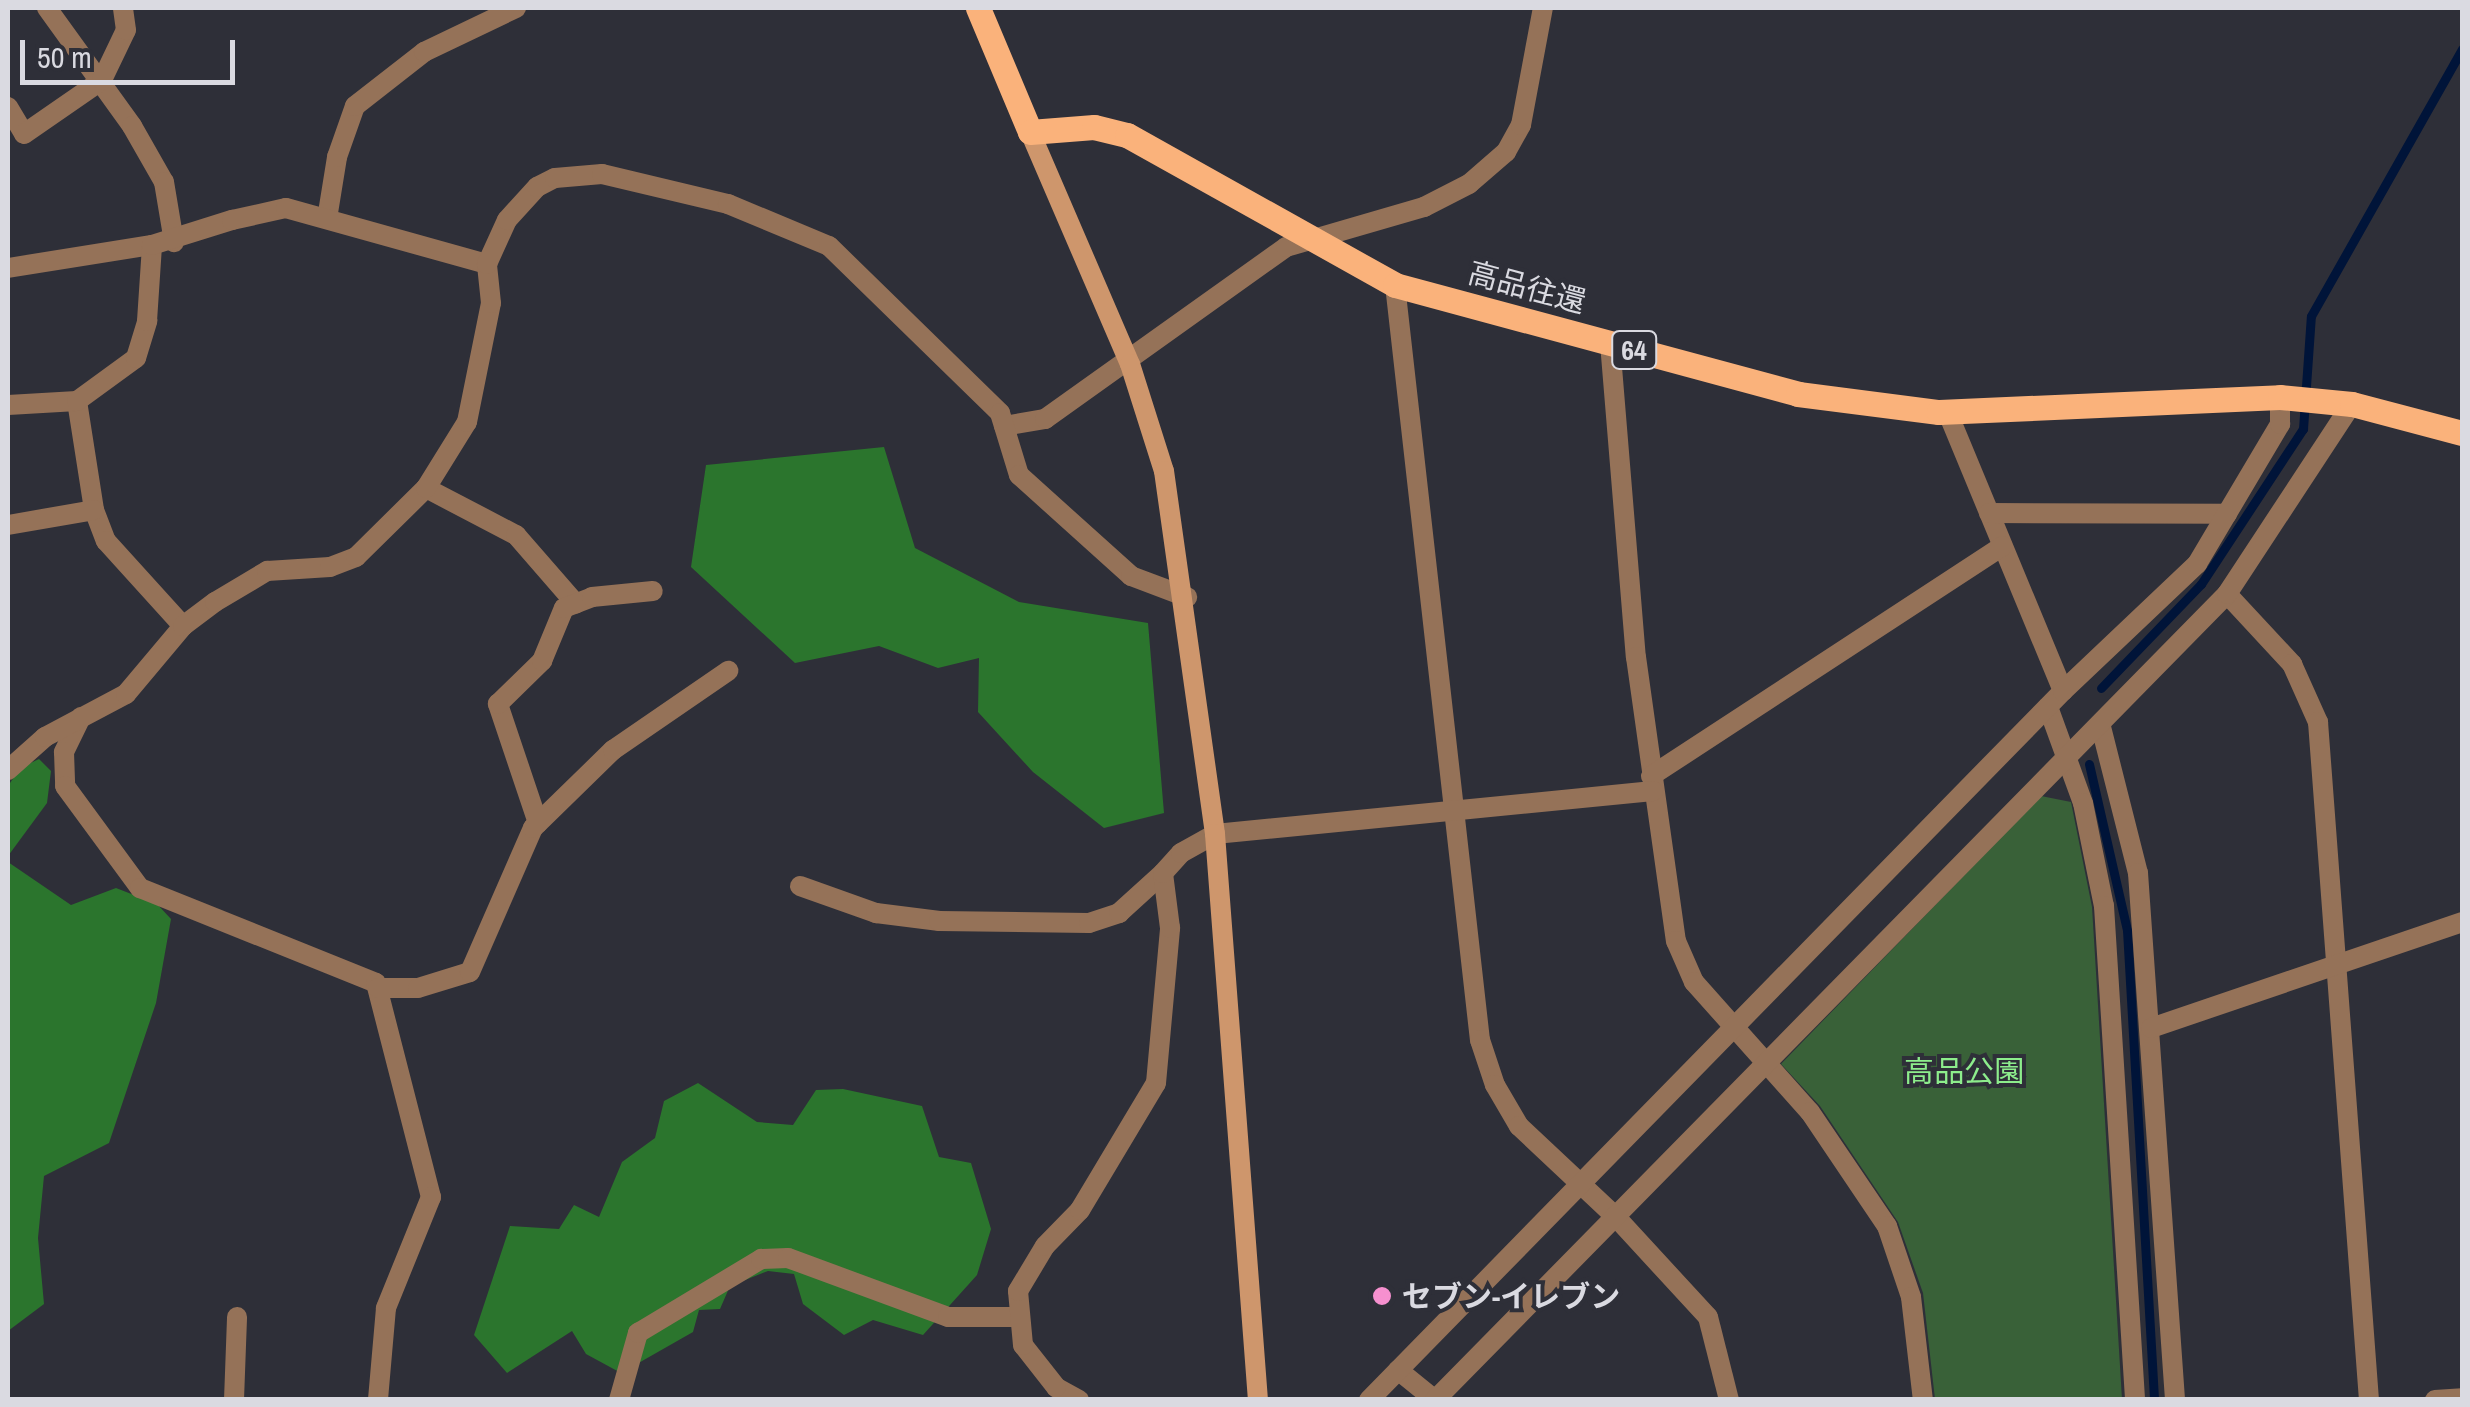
<!DOCTYPE html>
<meta charset="utf-8">
<style>
body{margin:0}
#map{position:relative;width:2470px;height:1407px;overflow:hidden;background:#2e2f38;font-family:"Archivo Narrow","Noto Sans JP",sans-serif}
div>[style]{position:absolute}
.green>*{inset:0;background:#396138}
.forest>*{inset:0;background:#2b752d}
.stream>*{height:9px;margin:-4.5px;padding:0 4.5px;transform-origin:4.5px;border-radius:4.5px;background:#001439}
.street>*{height:20px;margin:-10px;padding:0 10px;transform-origin:10px;border-radius:10px;background:#957258}
.secondary>*{height:20px;margin:-10px;padding:0 10px;transform-origin:10px;border-radius:10px;background:#ce966c}
.primary>*{height:25px;margin:-12.5px;padding:0 12.5px;transform-origin:12.5px;border-radius:12.5px;background:#fab27b}
.dots>*{width:28px;height:28px;translate:-50% -50%;box-sizing:border-box;border:5px solid #2e2f38;border-radius:50%}
span{translate:-50% -50%;white-space:nowrap;text-align:center;line-height:1.15;-webkit-text-stroke:8px #2e2f38;paint-order:stroke}
.shield-label span{padding:2px 8px;background:#2e2f38;border:2px solid;border-radius:8px;-webkit-text-stroke-width:0}
.shield-label{font-size:28px;color:#dadae1;font-weight:700}
.street-label{font-size:30px;color:#dadae1}
.park-label{font-size:30px;color:#8ded8c}
.poi-label{font-size:30px;color:#dadae1;font-weight:700}
.left{translate:0 -50%;text-align:left}
.frame{position:absolute;inset:0;border:10px solid #dadae1;pointer-events:none}
.scale{position:absolute;left:20px;top:40px;width:215px;height:45px;box-sizing:border-box;border:5px solid #dadae1;border-top:0;padding-left:12px;font-size:30px;line-height:35px;white-space:nowrap;color:#dadae1;-webkit-text-stroke:8px #2e2f38;paint-order:stroke}
</style>
<div id="map">
<div class="green">
<i style="clip-path:polygon(2041px 796px,2071px 802px,2092px 907px,2122px 1399px,1935px 1399px,1923px 1293px,1898px 1222px,1820px 1106px,1781px 1064px)"></i>
</div>
<div class="forest">
<i style="clip-path:polygon(884px 447px,915px 548px,1019px 602px,1148px 623px,1164px 813px,1104px 828px,1033px 772px,978px 712px,979px 658px,938px 668px,879px 646px,795px 663px,691px 567px,706px 465px)"></i>
<i style="clip-path:polygon(39px 759px,51px 771px,47px 803px,8px 856px,8px 786px,20px 768px)"></i>
<i style="clip-path:polygon(8px 862px,71px 905px,116px 888px,157px 904px,171px 919px,156px 1003px,109px 1143px,44px 1176px,38px 1238px,44px 1304px,8px 1331px)"></i>
<i style="clip-path:polygon(698px 1083px,757px 1122px,793px 1125px,816px 1090px,843px 1089px,922px 1106px,939px 1157px,971px 1163px,991px 1229px,977px 1275px,923px 1335px,873px 1320px,844px 1335px,803px 1304px,794px 1274px,768px 1271px,730px 1286px,720px 1309px,699px 1310px,693px 1332px,621px 1373px,586px 1354px,572px 1331px,507px 1373px,474px 1335px,510px 1226px,559px 1229px,574px 1205px,599px 1217px,622px 1162px,655px 1138px,664px 1101px)"></i>
</div>
<div class="stream">
<i style="left:2101px;top:688px;width:144px;rotate:-46.1deg"></i>
<i style="left:2201px;top:584px;width:186px;rotate:-56.7deg"></i>
<i style="left:2303px;top:429px;width:113px;rotate:-86deg"></i>
<i style="left:2311px;top:316px;width:307px;rotate:-60.5deg"></i>
<i style="left:2089px;top:764px;width:170px;rotate:77.1deg"></i>
<i style="left:2127px;top:930px;width:471px;rotate:86.7deg"></i>
</div>
<div class="street">
<i style="left:47px;top:8px;width:145px;rotate:54.2deg"></i>
<i style="left:132px;top:126px;width:64px;rotate:60.3deg"></i>
<i style="left:164px;top:182px;width:61px;rotate:80.5deg"></i>
<i style="left:8px;top:107px;width:31px;rotate:59deg"></i>
<i style="left:24px;top:134px;width:95px;rotate:-34.7deg"></i>
<i style="left:102px;top:80px;width:55px;rotate:-64.4deg"></i>
<i style="left:126px;top:30px;width:22px;rotate:-98deg"></i>
<i style="left:327px;top:219px;width:63px;rotate:-80.8deg"></i>
<i style="left:337px;top:157px;width:54px;rotate:-70.6deg"></i>
<i style="left:355px;top:106px;width:88px;rotate:-38deg"></i>
<i style="left:424px;top:52px;width:102px;rotate:-25.6deg"></i>
<i style="left:8px;top:268px;width:146px;rotate:-9.1deg"></i>
<i style="left:1395px;top:285px;width:760px;rotate:83.58deg"></i>
<i style="left:1480px;top:1040px;width:47px;rotate:71.6deg"></i>
<i style="left:1495px;top:1085px;width:48px;rotate:59.7deg"></i>
<i style="left:1519px;top:1126px;width:132px;rotate:43.2deg"></i>
<i style="left:1615px;top:1216px;width:137px;rotate:47.4deg"></i>
<i style="left:1708px;top:1317px;width:86px;rotate:75.8deg"></i>
<i style="left:1610px;top:343px;width:315px;rotate:85.3deg"></i>
<i style="left:1636px;top:657px;width:287px;rotate:82deg"></i>
<i style="left:1676px;top:941px;width:45px;rotate:66.3deg"></i>
<i style="left:1694px;top:982px;width:174px;rotate:48.3deg"></i>
<i style="left:1810px;top:1112px;width:138px;rotate:56deg"></i>
<i style="left:1887px;top:1226px;width:75px;rotate:71.3deg"></i>
<i style="left:1911px;top:1297px;width:104px;rotate:83.4deg"></i>
<i style="left:77px;top:401px;width:110px;rotate:81.1deg"></i>
<i style="left:94px;top:510px;width:33px;rotate:69deg"></i>
<i style="left:106px;top:541px;width:115px;rotate:47.8deg"></i>
<i style="left:8px;top:405px;width:69px;rotate:-3.3deg"></i>
<i style="left:77px;top:401px;width:73px;rotate:-36.1deg"></i>
<i style="left:136px;top:358px;width:39px;rotate:-73deg"></i>
<i style="left:147px;top:321px;width:76px;rotate:-86.2deg"></i>
<i style="left:152px;top:245px;width:84px;rotate:-17.4deg"></i>
<i style="left:232px;top:220px;width:55px;rotate:-12.5deg"></i>
<i style="left:286px;top:208px;width:209px;rotate:15.6deg"></i>
<i style="left:1947px;top:411px;width:303px;rotate:67.5deg"></i>
<i style="left:1004px;top:426px;width:42px;rotate:-9.7deg"></i>
<i style="left:1045px;top:419px;width:296px;rotate:-35.5deg"></i>
<i style="left:1286px;top:247px;width:144px;rotate:-16.2deg"></i>
<i style="left:1424px;top:207px;width:51px;rotate:-27.1deg"></i>
<i style="left:1469px;top:184px;width:49px;rotate:-40.9deg"></i>
<i style="left:1506px;top:152px;width:31px;rotate:-61deg"></i>
<i style="left:1521px;top:125px;width:119px;rotate:-79.4deg"></i>
<i style="left:426px;top:488px;width:102px;rotate:27.6deg"></i>
<i style="left:516px;top:535px;width:91px;rotate:49deg"></i>
<i style="left:1989px;top:513px;width:238px;rotate:0.2deg"></i>
<i style="left:8px;top:525px;width:87px;rotate:-9.9deg"></i>
<i style="left:2227px;top:594px;width:96px;rotate:47.1deg"></i>
<i style="left:2292px;top:664px;width:64px;rotate:65.9deg"></i>
<i style="left:2318px;top:722px;width:680px;rotate:85.7deg"></i>
<i style="left:2048px;top:707px;width:102px;rotate:70deg"></i>
<i style="left:2083px;top:803px;width:105px;rotate:78.5deg"></i>
<i style="left:2104px;top:906px;width:495px;rotate:86.4deg"></i>
<i style="left:81px;top:717px;width:39px;rotate:116deg"></i>
<i style="left:64px;top:752px;width:34px;rotate:88deg"></i>
<i style="left:65px;top:786px;width:127px;rotate:53.7deg"></i>
<i style="left:140px;top:888px;width:254px;rotate:21.9deg"></i>
<i style="left:376px;top:983px;width:221px;rotate:75.6deg"></i>
<i style="left:431px;top:1197px;width:120px;rotate:112.1deg"></i>
<i style="left:386px;top:1308px;width:92px;rotate:95deg"></i>
<i style="left:2101px;top:727px;width:151px;rotate:75.8deg"></i>
<i style="left:2138px;top:873px;width:528px;rotate:85.98deg"></i>
<i style="left:8px;top:770px;width:50px;rotate:-41.7deg"></i>
<i style="left:45px;top:737px;width:92px;rotate:-28deg"></i>
<i style="left:126px;top:694px;width:89px;rotate:-50deg"></i>
<i style="left:183px;top:626px;width:40px;rotate:-37deg"></i>
<i style="left:215px;top:602px;width:61px;rotate:-30.8deg"></i>
<i style="left:267px;top:571px;width:63px;rotate:-3.6deg"></i>
<i style="left:330px;top:567px;width:28px;rotate:-21deg"></i>
<i style="left:356px;top:557px;width:98px;rotate:-44.6deg"></i>
<i style="left:426px;top:488px;width:78px;rotate:-58.2deg"></i>
<i style="left:467px;top:422px;width:121px;rotate:-78.6deg"></i>
<i style="left:491px;top:303px;width:39px;rotate:-96deg"></i>
<i style="left:487px;top:264px;width:48px;rotate:-65.6deg"></i>
<i style="left:507px;top:220px;width:45px;rotate:-47.7deg"></i>
<i style="left:537px;top:187px;width:20px;rotate:-27deg"></i>
<i style="left:555px;top:178px;width:47px;rotate:-4.9deg"></i>
<i style="left:602px;top:174px;width:130px;rotate:13.4deg"></i>
<i style="left:728px;top:204px;width:109px;rotate:22.6deg"></i>
<i style="left:829px;top:246px;width:239px;rotate:44.3deg"></i>
<i style="left:1000px;top:413px;width:65px;rotate:73deg"></i>
<i style="left:1019px;top:475px;width:151px;rotate:42deg"></i>
<i style="left:1131px;top:576px;width:60px;rotate:20.6deg"></i>
<i style="left:1651px;top:776px;width:420px;rotate:-33.2deg"></i>
<i style="left:538px;top:823px;width:126px;rotate:-108.6deg"></i>
<i style="left:498px;top:704px;width:62px;rotate:-44.3deg"></i>
<i style="left:542px;top:661px;width:57px;rotate:-67.5deg"></i>
<i style="left:564px;top:608px;width:30px;rotate:-21deg"></i>
<i style="left:592px;top:597px;width:61px;rotate:-5.6deg"></i>
<i style="left:800px;top:886px;width:81px;rotate:19.6deg"></i>
<i style="left:876px;top:913px;width:64px;rotate:7.2deg"></i>
<i style="left:939px;top:921px;width:150px;rotate:0.8deg"></i>
<i style="left:1089px;top:923px;width:32px;rotate:-18deg"></i>
<i style="left:1119px;top:913px;width:59px;rotate:-42.3deg"></i>
<i style="left:378px;top:988px;width:40px"></i>
<i style="left:418px;top:988px;width:54px;rotate:-17.1deg"></i>
<i style="left:470px;top:972px;width:157px;rotate:-66.4deg"></i>
<i style="left:533px;top:828px;width:112px;rotate:-44.3deg"></i>
<i style="left:613px;top:750px;width:140px;rotate:-34.5deg"></i>
<i style="left:2151px;top:1028px;width:329px;rotate:-18.8deg"></i>
<i style="left:1398px;top:1370px;width:48px;rotate:39deg"></i>
<i style="left:234px;top:1400px;width:83px;rotate:-87.9deg"></i>
<i style="left:619px;top:1400px;width:70px;rotate:-74.2deg"></i>
<i style="left:638px;top:1333px;width:144px;rotate:-31deg"></i>
<i style="left:761px;top:1259px;width:27px;rotate:-2deg"></i>
<i style="left:788px;top:1258px;width:171px;rotate:20.2deg"></i>
<i style="left:948px;top:1317px;width:68px"></i>
<i style="left:1079px;top:1400px;width:26px;rotate:-151deg"></i>
<i style="left:1056px;top:1387px;width:53px;rotate:-128.2deg"></i>
<i style="left:1023px;top:1345px;width:54px;rotate:-95.3deg"></i>
<i style="left:1018px;top:1291px;width:52px;rotate:-59deg"></i>
<i style="left:1045px;top:1246px;width:50px;rotate:-45.8deg"></i>
<i style="left:1080px;top:1210px;width:148px;rotate:-59.1deg"></i>
<i style="left:1156px;top:1083px;width:156px;rotate:-84.8deg"></i>
<i style="left:1170px;top:928px;width:55px;rotate:-97.3deg"></i>
<i style="left:1163px;top:873px;width:27px;rotate:-48deg"></i>
<i style="left:1181px;top:853px;width:39px;rotate:-29deg"></i>
<i style="left:1215px;top:834px;width:440px;rotate:-5.6deg"></i>
<i style="left:1369px;top:1400px;width:992px;rotate:-45.61deg"></i>
<i style="left:2063px;top:691px;width:185px;rotate:-43.5deg"></i>
<i style="left:2197px;top:564px;width:163px;rotate:-59.3deg"></i>
<i style="left:2280px;top:424px;width:27px;rotate:-90deg"></i>
<i style="left:1435px;top:1400px;width:1130px;rotate:-45.5deg"></i>
<i style="left:2227px;top:594px;width:227px;rotate:-56.7deg"></i>
<i style="left:2435px;top:1400px;width:27px;rotate:-4deg"></i>
</div>
<div class="secondary">
<i style="left:1030px;top:132px;width:253px;rotate:66.7deg"></i>
<i style="left:1130px;top:364px;width:112px;rotate:72.4deg"></i>
<i style="left:1164px;top:471px;width:367px;rotate:82deg"></i>
<i style="left:1215px;top:834px;width:568px;rotate:85.66deg"></i>
</div>
<div class="primary">
<i style="left:978px;top:8px;width:134px;rotate:67.2deg"></i>
<i style="left:1030px;top:132px;width:64px;rotate:-4.5deg"></i>
<i style="left:1094px;top:127px;width:34px;rotate:14deg"></i>
<i style="left:1127px;top:135px;width:307px;rotate:29.2deg"></i>
<i style="left:1395px;top:285px;width:417px;rotate:15.1deg"></i>
<i style="left:1798px;top:394px;width:142px;rotate:7.3deg"></i>
<i style="left:1939px;top:412px;width:341px;rotate:-2.5deg"></i>
<i style="left:2280px;top:397px;width:72px;rotate:5.6deg"></i>
<i style="left:2352px;top:404px;width:114px;rotate:14.8deg"></i>
</div>
<div class="dots">
<i style="left:1382px;top:1296px;background:#f690cf"></i>
</div>
<div class="shield-label">
<span style="left:1634px;top:350px">64</span>
</div>
<div class="street-label">
<span style="left:1527px;top:287px;rotate:15deg">高品往還</span>
</div>
<div class="park-label">
<span style="left:1964px;top:1071px">高品公園</span>
</div>
<div class="poi-label">
<span class="left" style="left:1402px;top:1296px">セブン-イレブン</span>
</div>
<div class="frame"></div>
<div class="scale">50 m</div>
</div>
